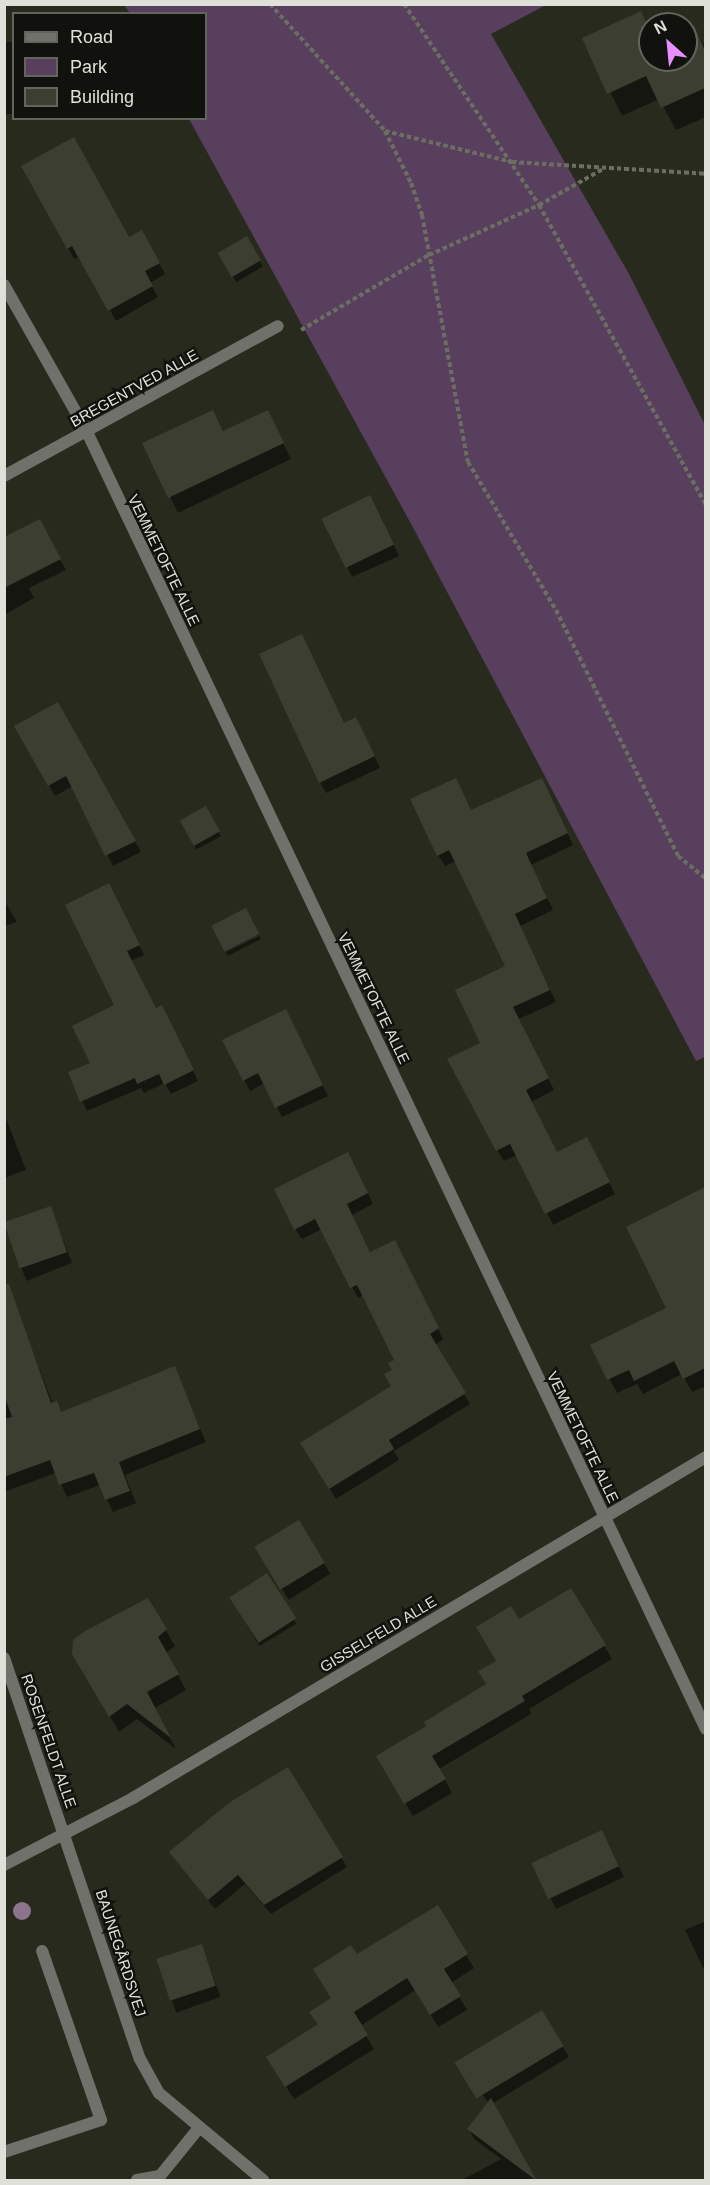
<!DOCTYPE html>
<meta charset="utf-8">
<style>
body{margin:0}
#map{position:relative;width:710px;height:2185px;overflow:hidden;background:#292a1e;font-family:Helvetica,sans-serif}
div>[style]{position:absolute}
.green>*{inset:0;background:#583f5e}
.shadow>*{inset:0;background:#0007;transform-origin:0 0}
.building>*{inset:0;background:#3c3e31;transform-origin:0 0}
.path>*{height:4px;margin-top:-2px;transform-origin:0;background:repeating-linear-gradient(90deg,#6d6e63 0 4.5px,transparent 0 7.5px)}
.service>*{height:12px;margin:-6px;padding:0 6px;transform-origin:6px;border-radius:6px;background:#71716b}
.minor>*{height:12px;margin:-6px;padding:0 6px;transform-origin:6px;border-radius:6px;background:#71716b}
.trees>*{width:18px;height:18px;margin:-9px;border-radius:50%;background:#8c748d}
span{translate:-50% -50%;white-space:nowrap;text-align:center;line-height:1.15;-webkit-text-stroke:5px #11120d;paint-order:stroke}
.street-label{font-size:15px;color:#dfe0d8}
.frame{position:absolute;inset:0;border:6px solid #dfe0d8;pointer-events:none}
.legend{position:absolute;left:12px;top:12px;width:195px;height:108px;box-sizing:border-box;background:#11120d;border:2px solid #63645e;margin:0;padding:8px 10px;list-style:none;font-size:18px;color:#dfe0d8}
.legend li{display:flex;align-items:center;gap:12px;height:30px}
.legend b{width:30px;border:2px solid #63645e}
.north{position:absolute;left:638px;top:12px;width:60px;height:60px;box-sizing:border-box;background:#11120d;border:2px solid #63645e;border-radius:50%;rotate:333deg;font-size:16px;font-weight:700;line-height:24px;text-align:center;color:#dfe0d8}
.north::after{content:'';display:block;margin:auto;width:21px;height:27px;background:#e88eff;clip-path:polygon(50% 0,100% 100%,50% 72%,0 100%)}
</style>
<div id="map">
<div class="green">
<i style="clip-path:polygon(124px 5px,546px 5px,491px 34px,629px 274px,705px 425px,705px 1057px,696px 1061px,409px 520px,189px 119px,206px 118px,206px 14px,130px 13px)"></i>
</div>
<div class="shadow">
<i style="clip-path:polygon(640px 13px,650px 30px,650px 60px,686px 60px,686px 30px,693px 27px,706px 48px,706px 117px,676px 130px,659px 99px,622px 116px,584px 38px)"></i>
<i style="left:14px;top:42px;width:72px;height:11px;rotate:90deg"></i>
<i style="clip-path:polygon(23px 167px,129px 239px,142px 232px,165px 274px,150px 283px,158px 297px,116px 321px,80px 256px,74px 259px)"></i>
<i style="left:246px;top:238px;width:33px;height:31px;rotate:59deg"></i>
<i style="clip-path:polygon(267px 411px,291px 459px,178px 513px,144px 444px,213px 412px,224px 432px)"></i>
<i style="clip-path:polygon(376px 508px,399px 556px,352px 577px,324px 519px)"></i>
<i style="clip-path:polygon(45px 531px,66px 570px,29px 588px,34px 598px,4px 615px,4px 538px)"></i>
<i style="clip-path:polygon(58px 704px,141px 852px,113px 866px,73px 786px,55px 796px,16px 726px)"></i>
<i style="clip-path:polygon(344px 725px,362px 730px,380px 768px,326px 793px,320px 782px)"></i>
<i style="clip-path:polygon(548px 791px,573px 845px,531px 865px,553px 910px,520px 926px,556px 1002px,519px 1019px,554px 1090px,531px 1102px,557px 1154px,593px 1150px,615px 1194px,553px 1225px,517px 1155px,504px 1161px,497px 1150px,482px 1044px,507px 967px,456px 861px,445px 866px,438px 855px,472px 812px)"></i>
<i style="left:206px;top:808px;width:32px;height:28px;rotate:62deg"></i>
<i style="clip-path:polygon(114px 894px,144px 955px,131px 961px,155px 1010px,167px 1016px,198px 1081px,171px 1094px,165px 1083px,144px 1093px,141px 1088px,87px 1111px,70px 1073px,92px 1064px,116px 1006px)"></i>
<i style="clip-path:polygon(4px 900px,17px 922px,4px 926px)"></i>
<i style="clip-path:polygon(259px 936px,261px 939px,228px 956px,226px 952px)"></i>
<i style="clip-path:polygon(291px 1021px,328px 1096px,282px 1117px,265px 1083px,250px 1091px,224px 1041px)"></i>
<i style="clip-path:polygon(4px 1113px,26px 1170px,4px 1178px)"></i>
<i style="clip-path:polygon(354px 1165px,373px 1204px,352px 1215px,371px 1254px,400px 1252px,443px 1339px,435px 1345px,470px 1404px,394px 1451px,399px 1460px,336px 1499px,308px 1454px,393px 1387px,396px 1360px,364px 1295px,358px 1298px,322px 1229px,302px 1239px,295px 1229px)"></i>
<i style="clip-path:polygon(706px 1189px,706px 1386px,692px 1392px,682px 1374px,643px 1394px,637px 1384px,617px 1393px,592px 1346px,668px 1309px,628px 1228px)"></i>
<i style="left:50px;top:1208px;width:59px;height:49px;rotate:68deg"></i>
<i style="clip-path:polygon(21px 1322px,53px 1404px,56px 1403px,62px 1413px,174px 1368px,206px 1442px,125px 1475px,136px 1503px,113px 1512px,100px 1485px,67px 1497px,56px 1473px,4px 1492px,4px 1328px)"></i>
<i style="left:298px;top:1522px;width:61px;height:49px;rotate:58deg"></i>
<i style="left:267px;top:1575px;width:57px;height:43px;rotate:59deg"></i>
<i style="clip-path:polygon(571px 1590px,612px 1659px,529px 1709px,531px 1714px,439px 1769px,452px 1793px,413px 1816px,378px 1757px,488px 1685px,519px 1621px)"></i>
<i style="clip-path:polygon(148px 1600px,175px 1646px,166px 1653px,186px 1690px,155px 1708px,176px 1749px,137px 1719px,119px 1732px,74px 1654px)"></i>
<i style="clip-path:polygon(288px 1769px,347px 1867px,271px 1914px,245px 1884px,215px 1909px,171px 1852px)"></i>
<i style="clip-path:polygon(608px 1843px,624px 1877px,556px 1909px,533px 1864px)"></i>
<i style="clip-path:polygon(437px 1907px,474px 1968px,451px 1983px,467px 2010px,438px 2027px,416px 1990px,360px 2026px,374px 2049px,294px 2099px,276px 2071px,319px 2025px,357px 1956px)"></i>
<i style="clip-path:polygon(706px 1921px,706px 1974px,685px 1930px)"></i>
<i style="left:202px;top:1946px;width:54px;height:47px;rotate:70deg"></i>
<i style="clip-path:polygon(542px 2012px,569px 2057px,493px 2103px,536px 2180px,462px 2180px,501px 2159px,474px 2139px,469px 2129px,489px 2103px,457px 2063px)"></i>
</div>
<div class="building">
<i style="clip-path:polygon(641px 11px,650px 31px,650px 60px,686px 60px,686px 29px,694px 25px,705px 51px,705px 88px,661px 108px,646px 76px,607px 94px,582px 38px)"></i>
<i style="clip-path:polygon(74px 137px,129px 237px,142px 230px,160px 263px,145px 271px,153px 286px,108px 311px,72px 246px,67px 249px,21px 166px)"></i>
<i style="left:247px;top:236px;width:28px;height:34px;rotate:60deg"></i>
<i style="clip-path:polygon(213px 410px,223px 431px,268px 410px,284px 443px,168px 498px,142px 443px)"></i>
<i style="left:370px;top:495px;width:55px;height:54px;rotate:64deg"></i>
<i style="clip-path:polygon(40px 519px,61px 559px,4px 588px,4px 537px)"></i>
<i style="clip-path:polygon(302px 634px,344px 723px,356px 717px,375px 756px,319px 783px,259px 654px)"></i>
<i style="clip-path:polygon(58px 702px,136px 841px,105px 856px,66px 776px,48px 786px,14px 726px)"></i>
<i style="clip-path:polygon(456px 778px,471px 810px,542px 778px,568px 833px,526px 853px,547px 898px,515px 914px,550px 990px,513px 1007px,549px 1078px,526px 1090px,557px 1152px,587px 1137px,610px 1182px,545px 1214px,510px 1144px,496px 1151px,447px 1059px,480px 1043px,455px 990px,505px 966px,449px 850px,437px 856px,410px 799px)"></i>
<i style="left:206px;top:806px;width:29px;height:30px;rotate:61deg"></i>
<i style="clip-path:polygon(109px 883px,140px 945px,127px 951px,156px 1008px,162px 1005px,194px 1070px,164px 1085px,159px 1074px,137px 1084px,135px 1078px,80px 1102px,68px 1072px,90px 1063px,72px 1026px,114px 1005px,65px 905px)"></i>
<i style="left:246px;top:908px;width:29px;height:39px;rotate:63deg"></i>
<i style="clip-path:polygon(286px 1009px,323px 1085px,275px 1108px,258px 1073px,243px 1081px,222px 1040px)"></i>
<i style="clip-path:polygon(348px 1152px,368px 1193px,347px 1204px,370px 1252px,395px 1240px,439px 1328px,430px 1334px,466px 1393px,389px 1440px,394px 1449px,329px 1489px,300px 1443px,391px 1386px,384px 1374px,392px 1370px,388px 1363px,394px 1360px,357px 1285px,350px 1288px,315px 1219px,294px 1230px,274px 1189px)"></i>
<i style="clip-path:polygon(705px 1187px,705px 1368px,683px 1379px,674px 1361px,634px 1381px,629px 1370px,607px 1380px,590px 1345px,666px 1308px,626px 1227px)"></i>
<i style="left:51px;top:1206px;width:49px;height:50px;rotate:71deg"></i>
<i style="clip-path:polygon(4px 1284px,9px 1284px,51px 1403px,57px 1401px,61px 1412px,175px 1366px,200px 1429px,119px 1462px,130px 1491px,105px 1500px,94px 1473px,59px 1485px,50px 1460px,4px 1477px,4px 1419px,12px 1417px,4px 1395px)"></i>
<i style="left:299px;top:1520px;width:50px;height:52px;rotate:59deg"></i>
<i style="left:267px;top:1573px;width:54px;height:45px;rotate:57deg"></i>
<i style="clip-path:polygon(571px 1588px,606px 1645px,522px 1696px,525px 1701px,432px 1756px,446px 1779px,404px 1804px,376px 1756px,426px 1726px,424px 1722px,486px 1684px,478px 1671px,496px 1661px,476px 1627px,511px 1606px,519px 1619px)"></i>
<i style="clip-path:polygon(148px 1598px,167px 1629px,158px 1637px,179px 1674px,147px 1692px,171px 1738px,127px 1704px,109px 1717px,72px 1654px,73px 1640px,85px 1631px)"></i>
<i style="clip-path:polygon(288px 1767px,343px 1857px,264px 1905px,238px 1875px,208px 1900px,169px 1852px,230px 1802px)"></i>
<i style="left:602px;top:1830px;width:40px;height:78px;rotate:65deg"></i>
<i style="clip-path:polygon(438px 1905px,468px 1954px,444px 1969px,461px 1996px,430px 2015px,407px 1978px,354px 2012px,368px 2035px,285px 2087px,266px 2057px,318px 2024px,309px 2012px,331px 1998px,313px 1969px,351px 1945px,357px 1954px)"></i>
<i style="left:202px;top:1944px;width:44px;height:48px;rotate:72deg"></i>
<i style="left:542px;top:2010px;width:42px;height:102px;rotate:59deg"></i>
<i style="clip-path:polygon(491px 2098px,537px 2181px,467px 2129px)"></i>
</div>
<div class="path">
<i style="left:270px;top:4px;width:171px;rotate:47.8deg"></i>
<i style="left:385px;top:131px;width:58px;rotate:63.4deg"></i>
<i style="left:411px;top:183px;width:34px;rotate:71deg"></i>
<i style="left:422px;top:215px;width:251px;rotate:79.5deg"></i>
<i style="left:468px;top:462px;width:172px;rotate:59.3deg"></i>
<i style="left:556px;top:610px;width:275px;rotate:63.6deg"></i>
<i style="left:678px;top:856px;width:36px;rotate:39deg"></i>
<i style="left:404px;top:4px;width:242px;rotate:56.1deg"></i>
<i style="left:539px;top:205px;width:343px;rotate:60.9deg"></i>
<i style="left:385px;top:131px;width:131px;rotate:13.7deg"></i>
<i style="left:512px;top:162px;width:194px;rotate:3.5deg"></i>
<i style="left:301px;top:330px;width:148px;rotate:-30.4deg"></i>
<i style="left:429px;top:255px;width:121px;rotate:-24.4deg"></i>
<i style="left:539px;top:205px;width:73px;rotate:-29.4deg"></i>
</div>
<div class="service">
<i style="left:4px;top:2152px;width:102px;rotate:-18.3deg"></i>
<i style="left:101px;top:2120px;width:179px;rotate:-109.2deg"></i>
</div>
<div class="minor">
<i style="left:4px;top:285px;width:169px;rotate:60.5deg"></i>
<i style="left:87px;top:432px;width:1437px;rotate:64.49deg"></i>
<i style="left:4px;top:476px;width:312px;rotate:-28.7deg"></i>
<i style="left:4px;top:1658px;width:423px;rotate:71.3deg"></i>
<i style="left:140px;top:2059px;width:39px;rotate:61deg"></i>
<i style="left:159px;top:2093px;width:136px;rotate:39.9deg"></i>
<i style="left:4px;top:1865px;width:145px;rotate:-27.4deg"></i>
<i style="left:133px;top:1798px;width:667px;rotate:-30.76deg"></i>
<i style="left:137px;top:2180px;width:23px;rotate:-10deg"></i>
<i style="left:160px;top:2176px;width:60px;rotate:-51deg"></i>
</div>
<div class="trees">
<i style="left:22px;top:1911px"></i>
</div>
<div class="street-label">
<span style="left:134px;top:388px;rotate:-29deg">BREGENTVED ALLE</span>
<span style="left:164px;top:560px;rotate:64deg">VEMMETOFTE ALLE</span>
<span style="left:374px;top:998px;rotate:64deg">VEMMETOFTE ALLE</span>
<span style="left:583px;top:1437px;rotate:64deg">VEMMETOFTE ALLE</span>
<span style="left:378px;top:1634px;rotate:-31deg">GISSELFELD ALLE</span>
<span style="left:49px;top:1741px;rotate:71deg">ROSENFELDT ALLE</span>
<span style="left:121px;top:1953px;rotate:72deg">BAUNEGÅRDSVEJ</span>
</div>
<div class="frame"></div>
<ul class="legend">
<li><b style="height:8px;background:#71716b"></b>Road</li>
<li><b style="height:16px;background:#583f5e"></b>Park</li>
<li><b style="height:16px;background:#3c3e31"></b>Building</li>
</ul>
<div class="north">N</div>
</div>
